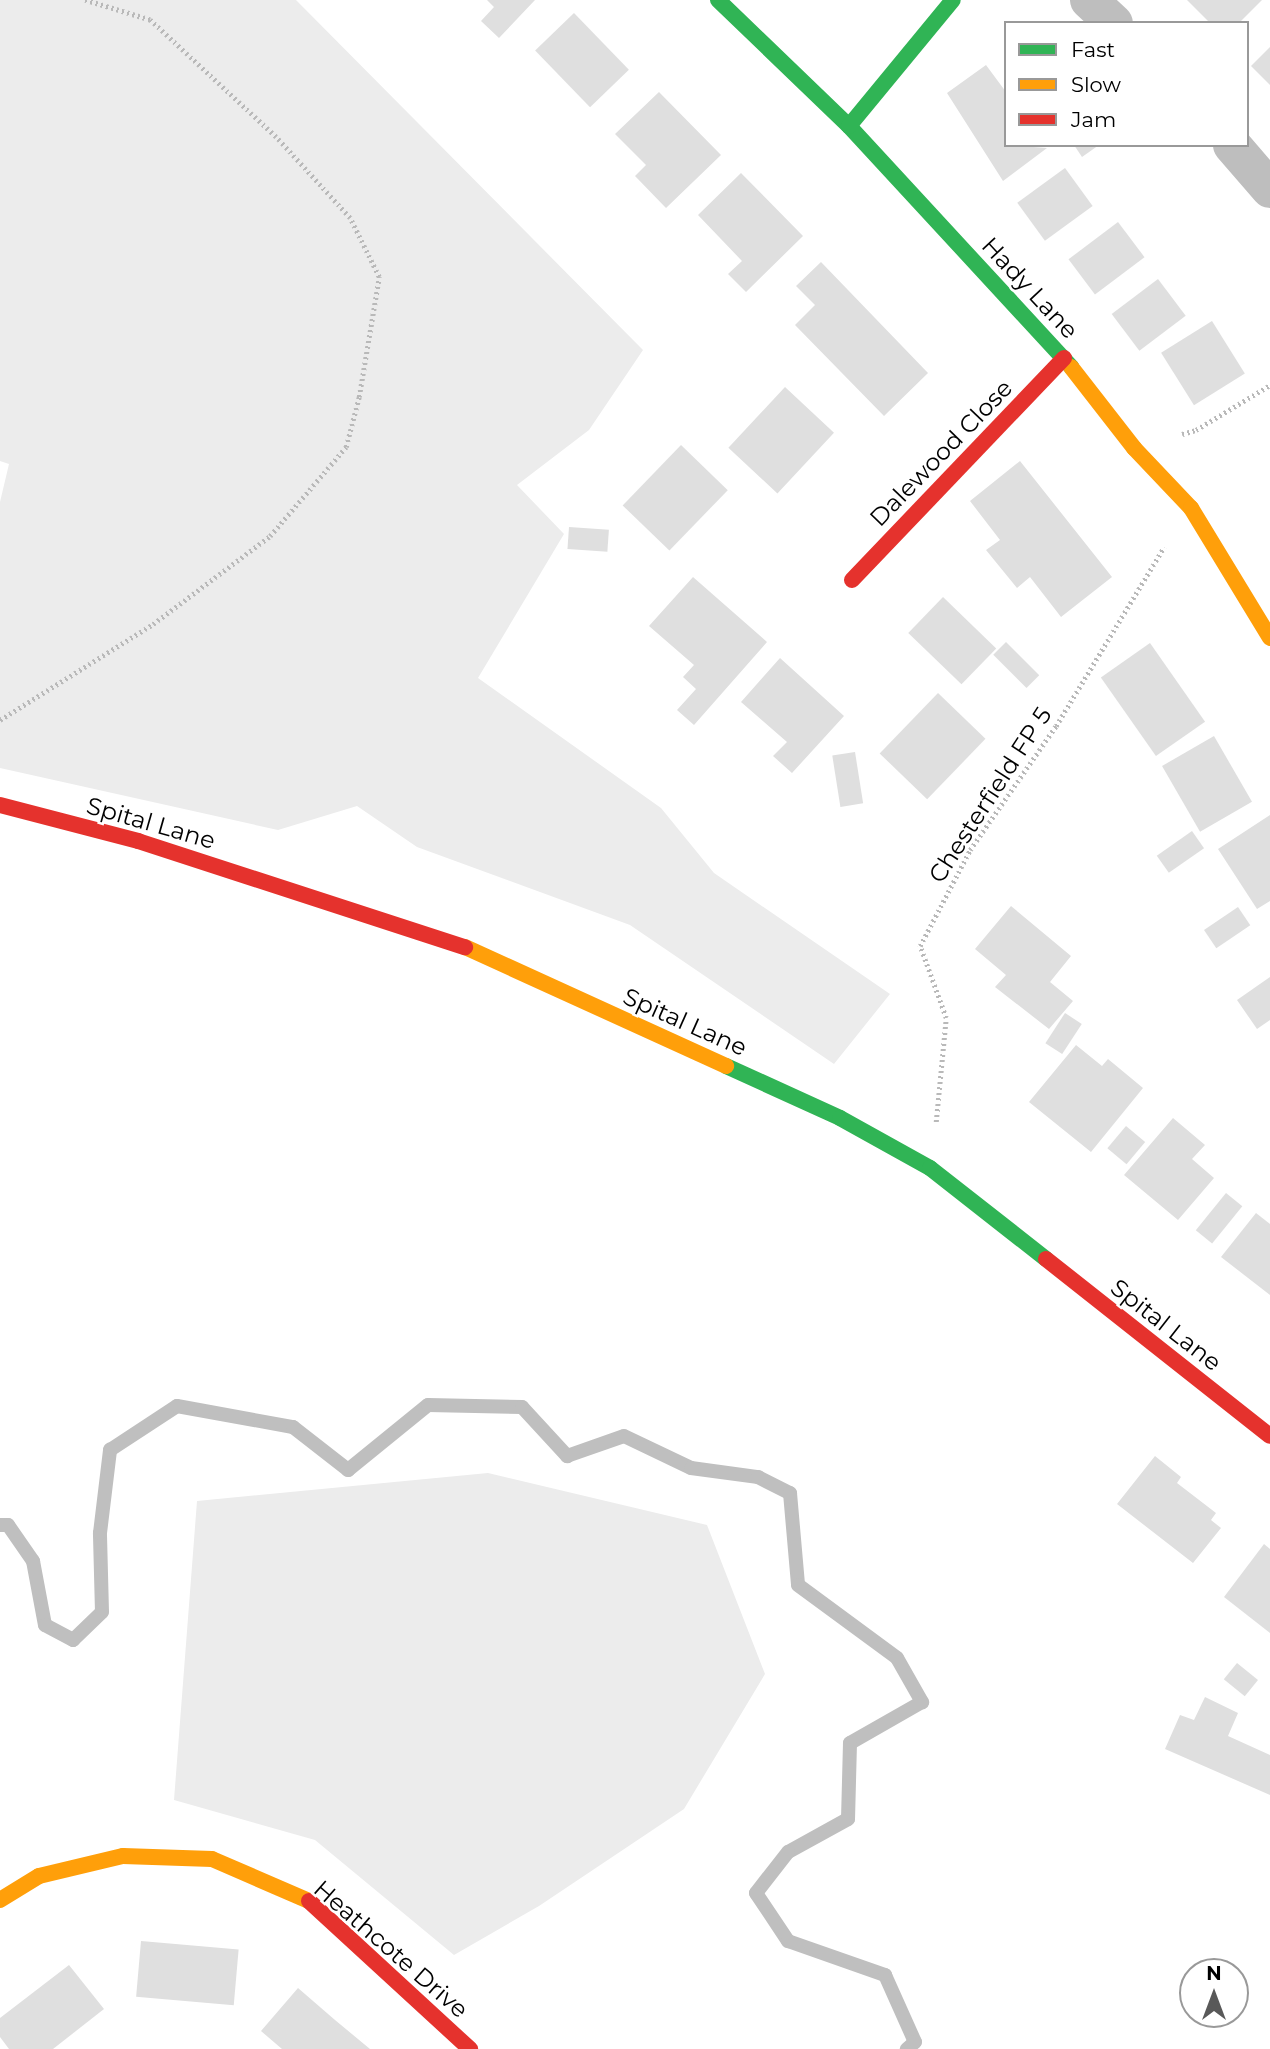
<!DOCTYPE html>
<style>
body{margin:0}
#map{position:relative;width:1270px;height:2049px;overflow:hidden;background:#fff;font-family:Montserrat,sans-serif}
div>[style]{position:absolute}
.green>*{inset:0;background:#ececec}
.stream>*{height:14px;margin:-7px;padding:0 7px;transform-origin:7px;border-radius:7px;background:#bfbfbf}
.building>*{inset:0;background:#dfdfdf;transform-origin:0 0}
.path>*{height:4.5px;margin-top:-2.25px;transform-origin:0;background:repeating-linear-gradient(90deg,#b9b9b9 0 2px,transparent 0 5.5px)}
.street>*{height:38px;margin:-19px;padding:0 19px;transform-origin:19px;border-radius:19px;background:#bebebe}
.fast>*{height:16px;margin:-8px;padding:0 8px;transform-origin:8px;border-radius:8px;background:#30b455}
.slow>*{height:16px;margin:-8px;padding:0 8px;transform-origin:8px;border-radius:8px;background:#ff9f0a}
.jam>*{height:16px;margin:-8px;padding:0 8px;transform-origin:8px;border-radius:8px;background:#e5322d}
span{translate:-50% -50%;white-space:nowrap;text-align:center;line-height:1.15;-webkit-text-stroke:5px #fff;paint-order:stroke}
.street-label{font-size:24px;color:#000}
.legend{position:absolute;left:1004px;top:21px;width:245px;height:126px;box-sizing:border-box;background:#fff;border:2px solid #999;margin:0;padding:9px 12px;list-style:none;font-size:21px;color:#000}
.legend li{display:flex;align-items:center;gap:14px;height:35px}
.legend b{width:35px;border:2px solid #999}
.north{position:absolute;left:1179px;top:1958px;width:70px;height:70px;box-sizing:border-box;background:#fff;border:2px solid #999;border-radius:50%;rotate:0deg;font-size:19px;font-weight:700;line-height:28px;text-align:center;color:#000}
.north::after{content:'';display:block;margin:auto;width:24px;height:32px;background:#595959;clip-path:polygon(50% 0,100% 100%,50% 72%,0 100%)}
</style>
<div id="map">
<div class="green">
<i style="clip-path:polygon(0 0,296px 0,643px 350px,589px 430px,517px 485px,564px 534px,478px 678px,661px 808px,714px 873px,890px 994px,834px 1064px,630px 925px,417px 847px,357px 806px,278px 830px,0 768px,0 502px,9px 464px,0 461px)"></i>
<i style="clip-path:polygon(488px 1473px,707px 1525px,765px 1674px,684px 1809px,539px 1906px,454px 1955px,315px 1840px,174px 1800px,197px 1501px)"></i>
</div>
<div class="stream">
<i style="left:0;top:1525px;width:8px"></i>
<i style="left:8px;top:1525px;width:44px;rotate:55.2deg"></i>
<i style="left:33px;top:1561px;width:65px;rotate:79.4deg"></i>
<i style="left:45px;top:1625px;width:32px;rotate:28deg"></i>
<i style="left:73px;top:1640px;width:40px;rotate:-44deg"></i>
<i style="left:102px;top:1612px;width:79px;rotate:-91.5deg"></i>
<i style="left:100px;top:1533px;width:84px;rotate:-83.1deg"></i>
<i style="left:110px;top:1450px;width:80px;rotate:-33.3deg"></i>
<i style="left:177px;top:1406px;width:118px;rotate:10.3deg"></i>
<i style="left:293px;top:1427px;width:70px;rotate:38deg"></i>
<i style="left:348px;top:1470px;width:103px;rotate:-39.1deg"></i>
<i style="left:428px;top:1405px;width:94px;rotate:1.2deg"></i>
<i style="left:522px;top:1407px;width:67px;rotate:47.4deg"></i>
<i style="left:567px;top:1456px;width:60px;rotate:-19.3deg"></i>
<i style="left:624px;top:1436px;width:74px;rotate:25.5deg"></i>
<i style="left:691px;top:1468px;width:68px;rotate:7.7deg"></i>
<i style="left:758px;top:1477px;width:36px;rotate:27deg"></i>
<i style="left:790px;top:1493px;width:92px;rotate:85deg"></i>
<i style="left:798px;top:1585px;width:123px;rotate:36.4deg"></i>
<i style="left:897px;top:1658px;width:51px;rotate:60.4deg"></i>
<i style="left:922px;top:1702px;width:83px;rotate:150.3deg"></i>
<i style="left:850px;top:1743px;width:76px;rotate:91.5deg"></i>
<i style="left:848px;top:1819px;width:68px;rotate:151.2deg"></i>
<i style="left:788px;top:1852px;width:52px;rotate:128deg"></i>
<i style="left:756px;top:1893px;width:58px;rotate:56.3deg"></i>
<i style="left:788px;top:1941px;width:103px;rotate:19.3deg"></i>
<i style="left:885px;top:1975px;width:73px;rotate:65.9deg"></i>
<i style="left:915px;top:2042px;width:11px;rotate:139deg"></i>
</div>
<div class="building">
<i style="clip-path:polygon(487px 0,535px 0,499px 38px,481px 21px,494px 7px)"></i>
<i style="clip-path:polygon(1187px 0,1262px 0,1239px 23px,1210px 23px)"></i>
<i style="left:574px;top:13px;width:79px;height:54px;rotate:46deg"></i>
<i style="clip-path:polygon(1270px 47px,1270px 85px,1251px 66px)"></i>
<i style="clip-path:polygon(986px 65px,1006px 92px,1006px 145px,1047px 148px,1003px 181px,947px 93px)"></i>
<i style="clip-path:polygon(659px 92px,721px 155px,666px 208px,635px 176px,646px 165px,615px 134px)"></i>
<i style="clip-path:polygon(1074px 145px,1099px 145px,1082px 157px)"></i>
<i style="left:1065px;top:168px;width:47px;height:59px;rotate:54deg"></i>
<i style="clip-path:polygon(741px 173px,803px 236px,746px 292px,728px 274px,742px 261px,698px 215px)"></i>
<i style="left:1118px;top:222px;width:44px;height:62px;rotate:53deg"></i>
<i style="clip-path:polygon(821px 262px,928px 373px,884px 416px,795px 325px,815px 305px,796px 286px)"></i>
<i style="left:1158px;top:279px;width:46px;height:58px;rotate:53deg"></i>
<i style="left:1212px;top:321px;width:62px;height:60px;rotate:58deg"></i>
<i style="left:785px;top:387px;width:67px;height:83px;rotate:43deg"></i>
<i style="left:681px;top:445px;width:65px;height:84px;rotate:44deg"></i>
<i style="clip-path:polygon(1020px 461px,1112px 577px,1061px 617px,1030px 577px,1017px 588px,986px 550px,1000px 540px,970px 501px)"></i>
<i style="left:569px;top:527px;width:40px;height:22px;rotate:4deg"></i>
<i style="clip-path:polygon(693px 577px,767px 642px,694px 725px,677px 710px,696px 689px,683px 677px,694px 665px,649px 626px)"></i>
<i style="left:943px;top:597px;width:74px;height:50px;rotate:44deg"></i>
<i style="left:1006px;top:642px;width:47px;height:18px;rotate:45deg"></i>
<i style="left:1150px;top:643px;width:96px;height:60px;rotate:55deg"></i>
<i style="clip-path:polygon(780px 658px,844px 716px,792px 773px,773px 756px,787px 742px,741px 702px)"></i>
<i style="left:938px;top:693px;width:66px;height:84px;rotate:44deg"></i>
<i style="left:1214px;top:736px;width:76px;height:60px;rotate:60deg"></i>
<i style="left:855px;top:752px;width:52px;height:23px;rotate:81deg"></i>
<i style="clip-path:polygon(1270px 815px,1270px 901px,1257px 909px,1218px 849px)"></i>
<i style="left:1192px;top:831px;width:21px;height:43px;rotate:55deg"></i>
<i style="clip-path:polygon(1011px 906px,1071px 956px,1050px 982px,1073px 1001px,1049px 1029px,995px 987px,1006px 975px,975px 949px)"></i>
<i style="left:1238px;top:907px;width:22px;height:41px;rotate:56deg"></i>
<i style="clip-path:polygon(1270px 977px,1270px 1020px,1257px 1029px,1237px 1000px)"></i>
<i style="left:1065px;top:1013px;width:20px;height:36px;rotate:33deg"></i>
<i style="clip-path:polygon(1076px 1045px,1102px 1066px,1108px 1059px,1143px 1088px,1091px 1152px,1029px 1102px)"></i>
<i style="clip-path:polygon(1173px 1118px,1205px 1145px,1192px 1159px,1214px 1178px,1178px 1220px,1124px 1175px)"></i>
<i style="left:1126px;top:1126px;width:25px;height:29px;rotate:40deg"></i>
<i style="left:1226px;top:1193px;width:21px;height:48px;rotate:39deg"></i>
<i style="clip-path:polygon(1256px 1213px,1270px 1224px,1270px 1295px,1221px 1257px)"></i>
<i style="clip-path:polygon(1155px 1456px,1181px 1477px,1177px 1483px,1216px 1513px,1211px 1520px,1221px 1528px,1193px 1563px,1117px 1504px)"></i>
<i style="clip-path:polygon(1264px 1544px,1270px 1549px,1270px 1633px,1224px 1597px)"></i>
<i style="left:1237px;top:1663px;width:27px;height:21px;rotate:39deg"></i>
<i style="clip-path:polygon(1205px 1697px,1238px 1713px,1228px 1736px,1270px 1755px,1270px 1795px,1165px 1749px,1180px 1715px,1194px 1720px)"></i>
<i style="left:141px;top:1941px;width:98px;height:56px;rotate:5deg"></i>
<i style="clip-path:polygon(69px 1965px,104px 2009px,53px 2049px,9px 2049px,0 2037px,0 2018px)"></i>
<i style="clip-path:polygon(298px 1988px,335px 2020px,370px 2049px,282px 2049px,261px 2031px)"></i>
</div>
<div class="path">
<i style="left:1182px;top:434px;width:15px;rotate:-16deg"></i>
<i style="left:1196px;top:430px;width:87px;rotate:-31.3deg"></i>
<i style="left:0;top:720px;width:181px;rotate:-32.1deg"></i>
<i style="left:153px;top:624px;width:146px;rotate:-36.9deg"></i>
<i style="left:270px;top:536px;width:117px;rotate:-49.5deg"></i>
<i style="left:346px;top:447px;width:52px;rotate:-75.4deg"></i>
<i style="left:359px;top:397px;width:122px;rotate:-80.5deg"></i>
<i style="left:379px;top:277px;width:66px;rotate:-116.2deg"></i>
<i style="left:350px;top:218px;width:110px;rotate:-132.4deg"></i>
<i style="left:276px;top:137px;width:172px;rotate:-137.1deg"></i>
<i style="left:150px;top:20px;width:68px;rotate:-162.9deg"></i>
<i style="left:936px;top:1122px;width:104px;rotate:-84.5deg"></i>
<i style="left:946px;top:1018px;width:77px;rotate:-109.9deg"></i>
<i style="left:920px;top:946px;width:108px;rotate:-62.5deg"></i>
<i style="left:970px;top:850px;width:151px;rotate:-55.3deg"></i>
<i style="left:1056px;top:726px;width:209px;rotate:-58.9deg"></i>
</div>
<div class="street">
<i style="left:1089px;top:0;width:34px;rotate:43deg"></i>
<i style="left:1232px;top:145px;width:58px;rotate:49.2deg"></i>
</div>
<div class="fast">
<i style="left:718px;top:0;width:182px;rotate:43.9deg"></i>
<i style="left:849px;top:126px;width:328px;rotate:47.3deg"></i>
<i style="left:849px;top:126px;width:163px;rotate:-50.5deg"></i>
<i style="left:726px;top:1066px;width:125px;rotate:24.5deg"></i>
<i style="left:840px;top:1118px;width:103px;rotate:29.1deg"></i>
<i style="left:930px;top:1168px;width:147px;rotate:38.1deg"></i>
</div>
<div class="slow">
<i style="left:1071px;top:367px;width:103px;rotate:52.1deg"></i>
<i style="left:1134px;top:448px;width:83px;rotate:46.5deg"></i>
<i style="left:1191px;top:508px;width:152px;rotate:58.7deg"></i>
<i style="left:465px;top:947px;width:287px;rotate:24.5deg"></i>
<i style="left:0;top:1900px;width:46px;rotate:-31.6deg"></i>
<i style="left:39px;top:1876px;width:86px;rotate:-13.4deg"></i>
<i style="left:123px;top:1856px;width:89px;rotate:1.9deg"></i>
<i style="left:212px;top:1859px;width:106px;rotate:23.4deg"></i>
</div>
<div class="jam">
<i style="left:852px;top:580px;width:307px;rotate:-46.3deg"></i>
<i style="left:0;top:805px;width:143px;rotate:14.6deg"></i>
<i style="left:138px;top:841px;width:344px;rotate:18deg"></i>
<i style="left:1046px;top:1259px;width:285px;rotate:38.3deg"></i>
<i style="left:309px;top:1901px;width:219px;rotate:42.6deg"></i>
</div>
<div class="street-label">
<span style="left:1030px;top:288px;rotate:47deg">Hady Lane</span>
<span style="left:941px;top:453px;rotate:-46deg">Dalewood Close</span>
<span style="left:990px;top:795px;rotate:-57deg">Chesterfield FP 5</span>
<span style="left:151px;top:823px;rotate:16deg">Spital Lane</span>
<span style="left:685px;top:1022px;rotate:24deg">Spital Lane</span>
<span style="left:1166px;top:1325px;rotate:38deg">Spital Lane</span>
<span style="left:391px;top:1949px;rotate:41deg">Heathcote Drive</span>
</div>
<ul class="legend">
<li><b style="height:9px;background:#30b455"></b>Fast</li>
<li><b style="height:9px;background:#ff9f0a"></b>Slow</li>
<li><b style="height:9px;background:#e5322d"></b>Jam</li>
</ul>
<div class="north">N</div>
</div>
